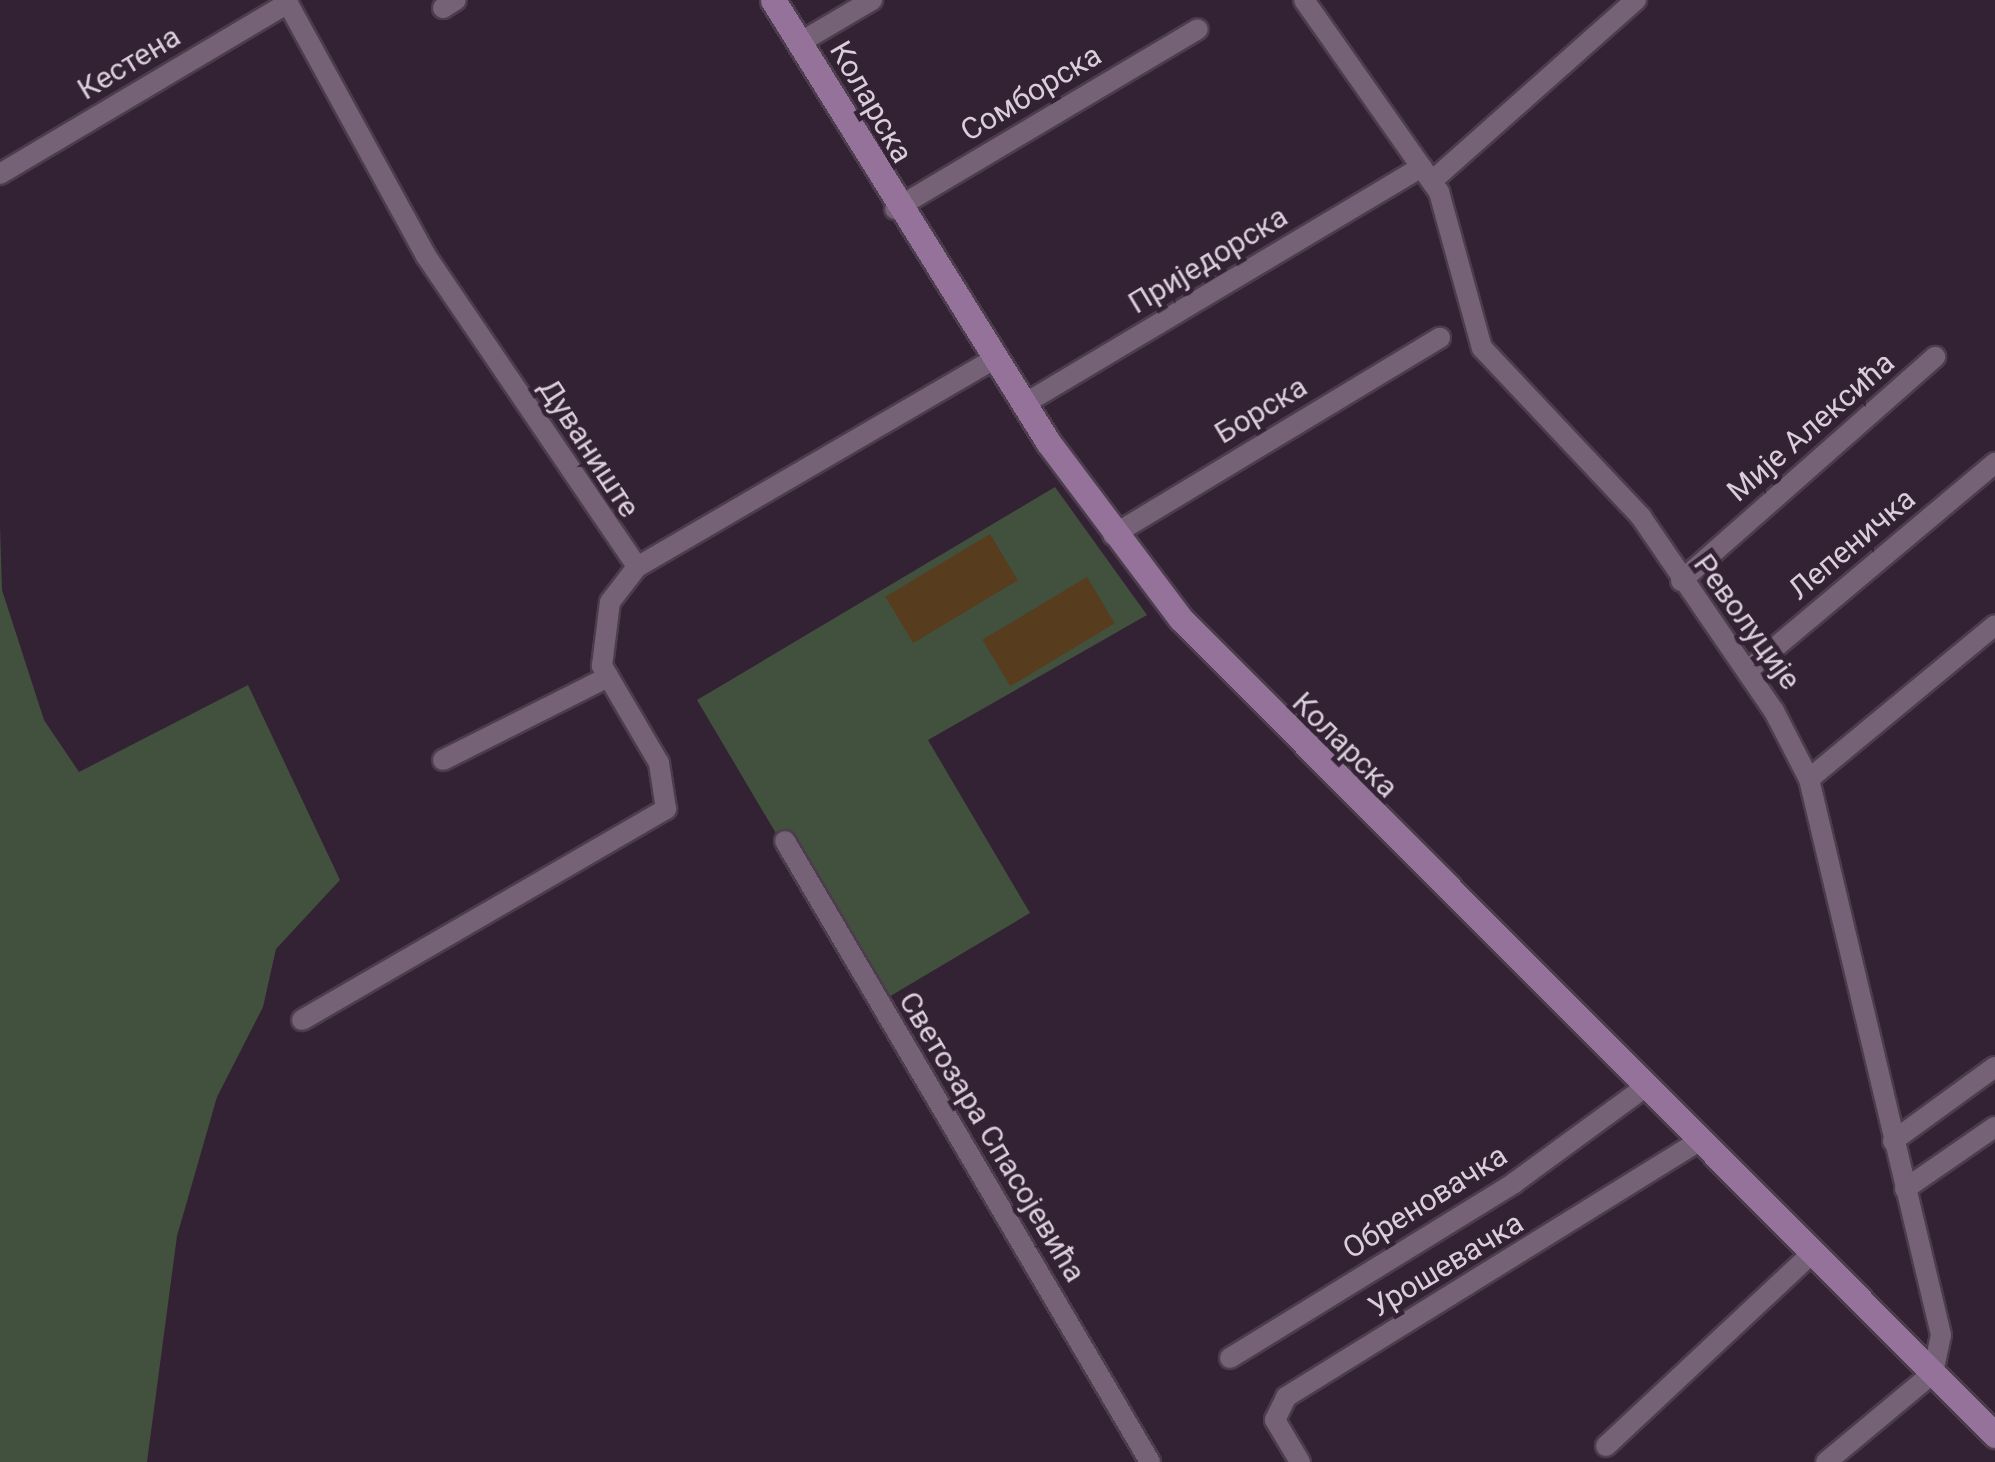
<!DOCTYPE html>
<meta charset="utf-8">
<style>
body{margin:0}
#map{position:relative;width:1995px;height:1462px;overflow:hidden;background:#332234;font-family:Roboto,sans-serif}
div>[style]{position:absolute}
.green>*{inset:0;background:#41513d}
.building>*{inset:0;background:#573c1d;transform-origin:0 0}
.roads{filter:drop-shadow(2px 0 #4c3d4d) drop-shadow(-2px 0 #4c3d4d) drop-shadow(0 2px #4c3d4d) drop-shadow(0 -2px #4c3d4d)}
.minor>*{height:20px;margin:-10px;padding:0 10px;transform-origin:10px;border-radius:10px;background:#766277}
.major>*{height:25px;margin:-12.5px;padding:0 12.5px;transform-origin:12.5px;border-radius:12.5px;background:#95729a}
span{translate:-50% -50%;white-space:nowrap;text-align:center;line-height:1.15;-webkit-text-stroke:9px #332234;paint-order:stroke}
.street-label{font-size:30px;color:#daceda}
</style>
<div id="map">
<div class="green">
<i style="clip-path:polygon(1055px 487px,1147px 615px,928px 740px,1030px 913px,877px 1004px,697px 700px)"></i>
<i style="clip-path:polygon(0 526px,2px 590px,44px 720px,79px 772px,248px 685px,340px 880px,276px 949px,263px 1007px,217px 1097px,177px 1236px,147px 1462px,0 1462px)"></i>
</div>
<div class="building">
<i style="left:990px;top:534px;width:54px;height:122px;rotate:59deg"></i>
<i style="left:1087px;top:577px;width:54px;height:122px;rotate:59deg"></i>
</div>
<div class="roads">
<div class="minor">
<i style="left:286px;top:0;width:292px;rotate:61.3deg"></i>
<i style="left:426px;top:256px;width:376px;rotate:55.8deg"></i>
<i style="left:637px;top:567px;width:413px;rotate:-30.2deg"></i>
<i style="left:1304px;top:0;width:235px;rotate:54.9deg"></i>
<i style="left:1439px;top:192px;width:162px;rotate:74.6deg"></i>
<i style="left:1482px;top:348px;width:232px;rotate:46.7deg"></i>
<i style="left:1641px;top:517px;width:235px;rotate:55.6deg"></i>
<i style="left:1774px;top:711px;width:76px;rotate:62.8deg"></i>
<i style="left:1809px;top:779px;width:571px;rotate:76.64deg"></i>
<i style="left:1941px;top:1335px;width:39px;rotate:102deg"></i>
<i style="left:1933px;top:1373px;width:139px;rotate:140.2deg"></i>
<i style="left:443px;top:8px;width:15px;rotate:-32deg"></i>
<i style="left:799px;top:43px;width:85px;rotate:-30.5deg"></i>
<i style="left:0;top:174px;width:335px;rotate:-30.7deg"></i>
<i style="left:1432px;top:181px;width:273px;rotate:-41.6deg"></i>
<i style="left:895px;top:209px;width:352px;rotate:-30.7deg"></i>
<i style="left:1024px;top:404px;width:463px;rotate:-30.8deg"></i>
<i style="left:1113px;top:535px;width:382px;rotate:-31.1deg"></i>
<i style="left:1681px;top:581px;width:339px;rotate:-41.4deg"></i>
<i style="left:1747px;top:671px;width:324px;rotate:-40deg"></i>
<i style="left:443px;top:760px;width:185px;rotate:-26.7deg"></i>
<i style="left:1809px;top:779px;width:241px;rotate:-39.6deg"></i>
<i style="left:785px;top:841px;width:720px;rotate:59.55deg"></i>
<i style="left:302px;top:1020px;width:421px;rotate:-30.1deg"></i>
<i style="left:666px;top:809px;width:47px;rotate:-98.7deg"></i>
<i style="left:659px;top:763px;width:113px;rotate:-120.4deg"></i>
<i style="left:602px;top:666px;width:64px;rotate:-82.9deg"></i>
<i style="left:610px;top:602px;width:44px;rotate:-52.4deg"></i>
<i style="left:1893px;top:1141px;width:126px;rotate:-36deg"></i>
<i style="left:1905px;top:1189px;width:109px;rotate:-34.6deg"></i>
<i style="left:1230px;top:1358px;width:334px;rotate:-31.6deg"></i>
<i style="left:1514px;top:1183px;width:161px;rotate:-36.2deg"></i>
<i style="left:1606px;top:1446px;width:282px;rotate:-43.1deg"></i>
<i style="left:1300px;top:1462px;width:49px;rotate:-120.8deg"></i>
<i style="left:1275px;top:1420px;width:25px;rotate:-64deg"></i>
<i style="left:1286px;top:1397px;width:486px;rotate:-31.8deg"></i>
</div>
<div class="major">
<i style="left:773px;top:0;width:521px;rotate:58.11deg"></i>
<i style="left:1048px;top:442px;width:221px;rotate:53.1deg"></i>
<i style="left:1181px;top:619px;width:1153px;rotate:45.07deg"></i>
</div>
</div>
<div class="street-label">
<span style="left:129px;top:63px;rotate:-31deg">Кестена</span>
<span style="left:1031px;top:93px;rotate:-31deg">Сомборска</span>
<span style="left:871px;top:102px;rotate:60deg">Коларска</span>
<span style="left:1208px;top:260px;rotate:-31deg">Приједорска</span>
<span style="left:1261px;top:410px;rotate:-31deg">Борска</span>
<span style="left:1811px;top:427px;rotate:-41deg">Мије Алексића</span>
<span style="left:589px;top:448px;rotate:57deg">Дуваниште</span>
<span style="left:1852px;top:544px;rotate:-40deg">Лепеничка</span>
<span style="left:1747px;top:622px;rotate:54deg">Револуције</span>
<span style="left:1345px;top:745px;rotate:45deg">Коларска</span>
<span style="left:992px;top:1137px;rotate:59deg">Светозара Спасојевића</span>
<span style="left:1425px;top:1202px;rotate:-32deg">Обреновачка</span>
<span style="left:1446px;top:1265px;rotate:-31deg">Урошевачка</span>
</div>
</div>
